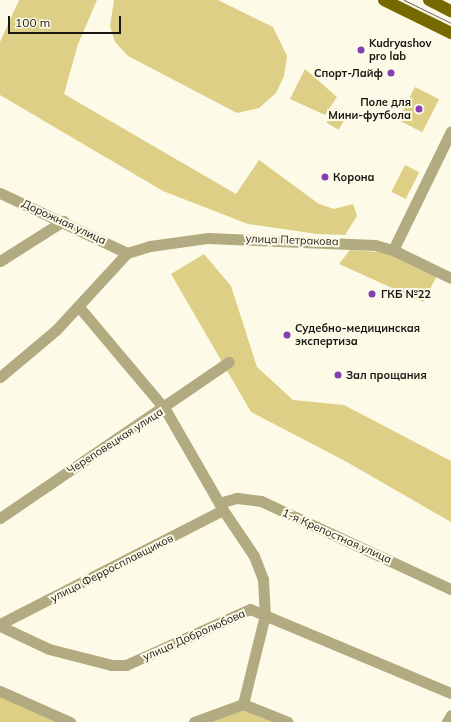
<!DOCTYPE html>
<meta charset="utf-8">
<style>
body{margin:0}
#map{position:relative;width:451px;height:722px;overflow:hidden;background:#fdfae8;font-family:Mulish,sans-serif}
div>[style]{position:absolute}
.green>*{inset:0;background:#ddcf85;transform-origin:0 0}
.minor>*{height:11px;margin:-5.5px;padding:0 5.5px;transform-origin:5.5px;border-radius:5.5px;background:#b2aa81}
.major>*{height:12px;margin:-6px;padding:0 6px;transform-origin:6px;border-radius:6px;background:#786800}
.tram>*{height:1px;margin:-0.5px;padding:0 0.5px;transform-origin:0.5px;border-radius:0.5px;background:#706e64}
.dots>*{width:11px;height:11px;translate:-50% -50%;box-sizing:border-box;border:2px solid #fdfae8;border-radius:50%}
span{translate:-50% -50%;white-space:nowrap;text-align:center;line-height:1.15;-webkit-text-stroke:4px #fdfae8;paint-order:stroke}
.poi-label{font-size:11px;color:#181711;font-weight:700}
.left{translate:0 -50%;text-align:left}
.right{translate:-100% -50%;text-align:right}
.street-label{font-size:11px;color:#181711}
.scale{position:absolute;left:8px;top:16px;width:113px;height:18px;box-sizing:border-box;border:2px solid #181711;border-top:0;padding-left:5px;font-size:12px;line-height:14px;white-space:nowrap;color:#181711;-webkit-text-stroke:3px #fdfae8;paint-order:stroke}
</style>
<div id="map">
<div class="green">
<i style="clip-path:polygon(19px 0,97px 0,78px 44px,64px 94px,236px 194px,259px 160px,319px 204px,334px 209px,353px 204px,357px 216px,345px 235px,317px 234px,248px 224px,163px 191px,0 95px,0 42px)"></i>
<i style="clip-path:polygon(114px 0,218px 0,273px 27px,287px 56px,284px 76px,276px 93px,259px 108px,237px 113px,128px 56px,115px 42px,110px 26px)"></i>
<i style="clip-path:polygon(305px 69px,337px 97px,325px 115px,290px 99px)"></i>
<i style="left:415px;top:87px;width:27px;height:37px;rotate:27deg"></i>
<i style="left:335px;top:108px;width:14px;height:17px;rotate:30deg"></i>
<i style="left:405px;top:165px;width:16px;height:30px;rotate:27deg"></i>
<i style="clip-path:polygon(350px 250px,391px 253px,437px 276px,423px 302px,339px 264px)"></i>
<i style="clip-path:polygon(204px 254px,231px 286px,257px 367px,293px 400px,344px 405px,451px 461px,451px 522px,345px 461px,251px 412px,171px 274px)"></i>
<i style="clip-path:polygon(0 692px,66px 722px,0 722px)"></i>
<i style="clip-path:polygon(241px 708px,273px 722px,204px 722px)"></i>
</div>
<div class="minor">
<i style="left:0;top:193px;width:140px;rotate:25.3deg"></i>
<i style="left:393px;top:250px;width:132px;rotate:-64deg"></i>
<i style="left:127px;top:253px;width:24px;rotate:-17deg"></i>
<i style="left:150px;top:246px;width:59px;rotate:-7.9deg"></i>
<i style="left:208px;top:238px;width:167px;rotate:2.4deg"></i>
<i style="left:375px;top:245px;width:19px;rotate:16deg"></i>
<i style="left:393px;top:250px;width:64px;rotate:25.8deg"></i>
<i style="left:0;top:261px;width:75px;rotate:-32.4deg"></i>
<i style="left:79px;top:307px;width:133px;rotate:49.9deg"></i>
<i style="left:165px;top:409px;width:116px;rotate:60.1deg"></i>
<i style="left:223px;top:510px;width:55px;rotate:56deg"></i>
<i style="left:254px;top:556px;width:25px;rotate:69deg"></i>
<i style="left:263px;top:579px;width:36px;rotate:87deg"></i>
<i style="left:265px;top:615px;width:92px;rotate:103.9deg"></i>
<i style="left:0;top:377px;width:73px;rotate:-40deg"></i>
<i style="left:56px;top:330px;width:105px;rotate:-47.3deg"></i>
<i style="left:219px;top:503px;width:19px;rotate:-16deg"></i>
<i style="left:237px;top:498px;width:24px;rotate:7deg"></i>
<i style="left:261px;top:501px;width:209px;rotate:24.9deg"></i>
<i style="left:0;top:518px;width:277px;rotate:-34.3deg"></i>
<i style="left:0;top:624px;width:250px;rotate:-27.1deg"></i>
<i style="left:0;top:626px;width:54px;rotate:25.1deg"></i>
<i style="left:49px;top:649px;width:65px;rotate:14.3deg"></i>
<i style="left:112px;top:665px;width:14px"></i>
<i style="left:126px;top:665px;width:136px;rotate:-24.3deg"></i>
<i style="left:250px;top:609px;width:218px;rotate:22.7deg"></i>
<i style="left:0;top:691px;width:77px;rotate:23.9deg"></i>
<i style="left:194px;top:722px;width:52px;rotate:-20.2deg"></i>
<i style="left:243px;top:704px;width:48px;rotate:21.8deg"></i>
<i style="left:447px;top:722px;width:8px;rotate:-60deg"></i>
</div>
<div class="major">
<i style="left:384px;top:0;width:75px;rotate:26.2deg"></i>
<i style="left:429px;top:0;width:25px;rotate:27deg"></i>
</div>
<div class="tram">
<i style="left:404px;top:0;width:52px;rotate:26.1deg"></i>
</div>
<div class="dots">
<i style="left:361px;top:50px;background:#843fb3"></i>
<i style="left:391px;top:73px;background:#843fb3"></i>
<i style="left:419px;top:109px;background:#843fb3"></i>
<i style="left:325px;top:177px;background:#843fb3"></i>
<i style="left:372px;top:294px;background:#843fb3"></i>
<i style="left:287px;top:335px;background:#843fb3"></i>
<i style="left:338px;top:375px;background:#843fb3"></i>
</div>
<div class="poi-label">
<span class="left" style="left:369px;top:50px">Kudryashov<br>pro lab</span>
<span class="right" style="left:383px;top:73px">Спорт-Лайф</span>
<span class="right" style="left:411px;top:109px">Поле для<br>Мини-футбола</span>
<span class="left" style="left:333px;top:177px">Корона</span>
<span class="left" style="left:381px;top:294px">ГКБ №22</span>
<span class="left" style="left:295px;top:335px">Судебно-медицинская<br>экспертиза</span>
<span class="left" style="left:346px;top:375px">Зал прощания</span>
</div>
<div class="street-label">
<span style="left:64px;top:222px;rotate:25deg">Дорожная улица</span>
<span style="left:292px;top:240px;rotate:2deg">улица Петракова</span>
<span style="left:115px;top:441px;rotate:-33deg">Череповецкая улица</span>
<span style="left:337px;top:536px;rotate:24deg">1-я Крепостная улица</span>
<span style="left:112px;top:568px;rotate:-27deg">улица Ферросплавщиков</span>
<span style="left:194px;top:635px;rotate:-24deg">улица Добролюбова</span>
</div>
<div class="scale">100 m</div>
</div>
